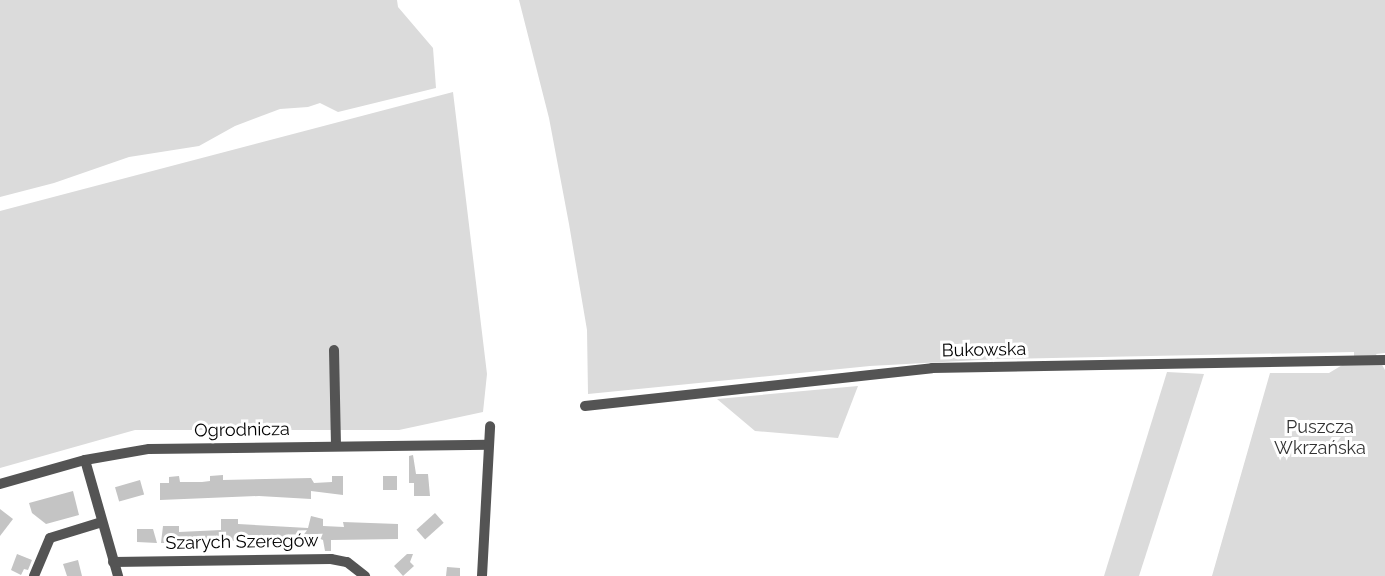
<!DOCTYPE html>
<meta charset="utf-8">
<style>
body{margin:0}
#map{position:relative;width:1385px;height:576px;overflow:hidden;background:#fff;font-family:Raleway,sans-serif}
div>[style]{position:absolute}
.green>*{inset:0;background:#dbdbdb}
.building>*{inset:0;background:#c4c4c4;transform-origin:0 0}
.minor>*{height:10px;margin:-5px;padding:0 5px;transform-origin:5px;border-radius:5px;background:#545454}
span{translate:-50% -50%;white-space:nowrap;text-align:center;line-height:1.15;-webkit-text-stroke:6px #fff;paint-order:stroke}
.street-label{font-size:18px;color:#000}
.park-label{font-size:18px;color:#323232}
</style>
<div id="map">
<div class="green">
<i style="clip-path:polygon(0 0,397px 0,398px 7px,433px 48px,436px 88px,338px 112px,320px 103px,308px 107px,280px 109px,235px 126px,199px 146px,129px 157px,54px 183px,0 197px)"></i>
<i style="clip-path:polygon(519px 0,1385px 0,1385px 353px,1376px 354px,1385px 370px,1385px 576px,1212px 576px,1270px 373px,1329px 373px,1354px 358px,1354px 352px,997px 359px,870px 366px,588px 394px,587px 330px,569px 224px,549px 118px)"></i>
<i style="clip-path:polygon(453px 92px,487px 374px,483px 412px,399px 430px,135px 430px,0 468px,0 211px)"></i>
<i style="clip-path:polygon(1167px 372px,1204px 374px,1139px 576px,1104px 576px)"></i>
<i style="clip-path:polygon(858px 386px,838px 438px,755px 431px,717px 399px)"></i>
</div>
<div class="building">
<i style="clip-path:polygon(413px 455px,416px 474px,428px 474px,430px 496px,414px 496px,414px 483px,409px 483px,409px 456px)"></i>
<i style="clip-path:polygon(223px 475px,223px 480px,311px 478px,314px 483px,332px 482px,332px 476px,343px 476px,343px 495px,311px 491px,311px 499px,259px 496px,160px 500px,160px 483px,169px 483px,169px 477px,179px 476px,180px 482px,202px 482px,210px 481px,210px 476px)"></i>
<i style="left:383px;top:476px;width:14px;height:14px"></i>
<i style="left:140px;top:480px;width:15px;height:26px;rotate:74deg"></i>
<i style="clip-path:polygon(73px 491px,79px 515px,46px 524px,32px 513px,29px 503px)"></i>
<i style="clip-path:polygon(0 509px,13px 519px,0 536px)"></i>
<i style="left:435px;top:513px;width:13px;height:25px;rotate:48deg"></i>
<i style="clip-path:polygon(311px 516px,323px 519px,323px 526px,344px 527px,343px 522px,398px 524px,398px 539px,331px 540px,331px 551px,325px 551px,323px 540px,318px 538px,161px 543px,163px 526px,179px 526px,179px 532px,221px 530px,221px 519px,238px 519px,238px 524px,308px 528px)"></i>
<i style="clip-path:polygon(137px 529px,153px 529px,157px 543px,137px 542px)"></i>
<i style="clip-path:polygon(17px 554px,32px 560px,28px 570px,24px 569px,21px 575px,11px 570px)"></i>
<i style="clip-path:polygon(407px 554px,413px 554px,410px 562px,414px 566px,403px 576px,394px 566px)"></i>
<i style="clip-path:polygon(78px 560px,82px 576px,67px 576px,63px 564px)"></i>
<i style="clip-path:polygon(447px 567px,460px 568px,460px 576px,446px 576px)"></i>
</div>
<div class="minor">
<i style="left:334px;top:350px;width:96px;rotate:88.8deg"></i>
<i style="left:585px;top:406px;width:349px;rotate:-6.2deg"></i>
<i style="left:932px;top:368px;width:453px;rotate:-1deg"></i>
<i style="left:85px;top:460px;width:121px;rotate:74.1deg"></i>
<i style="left:0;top:484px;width:88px;rotate:-15.8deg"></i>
<i style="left:85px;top:460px;width:65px;rotate:-9.8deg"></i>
<i style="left:149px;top:449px;width:339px;rotate:-0.7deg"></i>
<i style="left:113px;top:562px;width:218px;rotate:-0.8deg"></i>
<i style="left:331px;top:559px;width:16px;rotate:11deg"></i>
<i style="left:347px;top:562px;width:23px;rotate:38deg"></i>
<i style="left:34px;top:576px;width:41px;rotate:-67.2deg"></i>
<i style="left:50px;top:538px;width:54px;rotate:-17.1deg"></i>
<i style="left:482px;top:576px;width:150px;rotate:-86.9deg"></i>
</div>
<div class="street-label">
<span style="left:984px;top:350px;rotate:-1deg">Bukowska</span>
<span style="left:242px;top:430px;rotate:-1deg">Ogrodnicza</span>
<span style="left:242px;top:542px;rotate:-1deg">Szarych Szeregów</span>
</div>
<div class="park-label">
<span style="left:1320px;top:438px">Puszcza<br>Wkrzańska</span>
</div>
</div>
